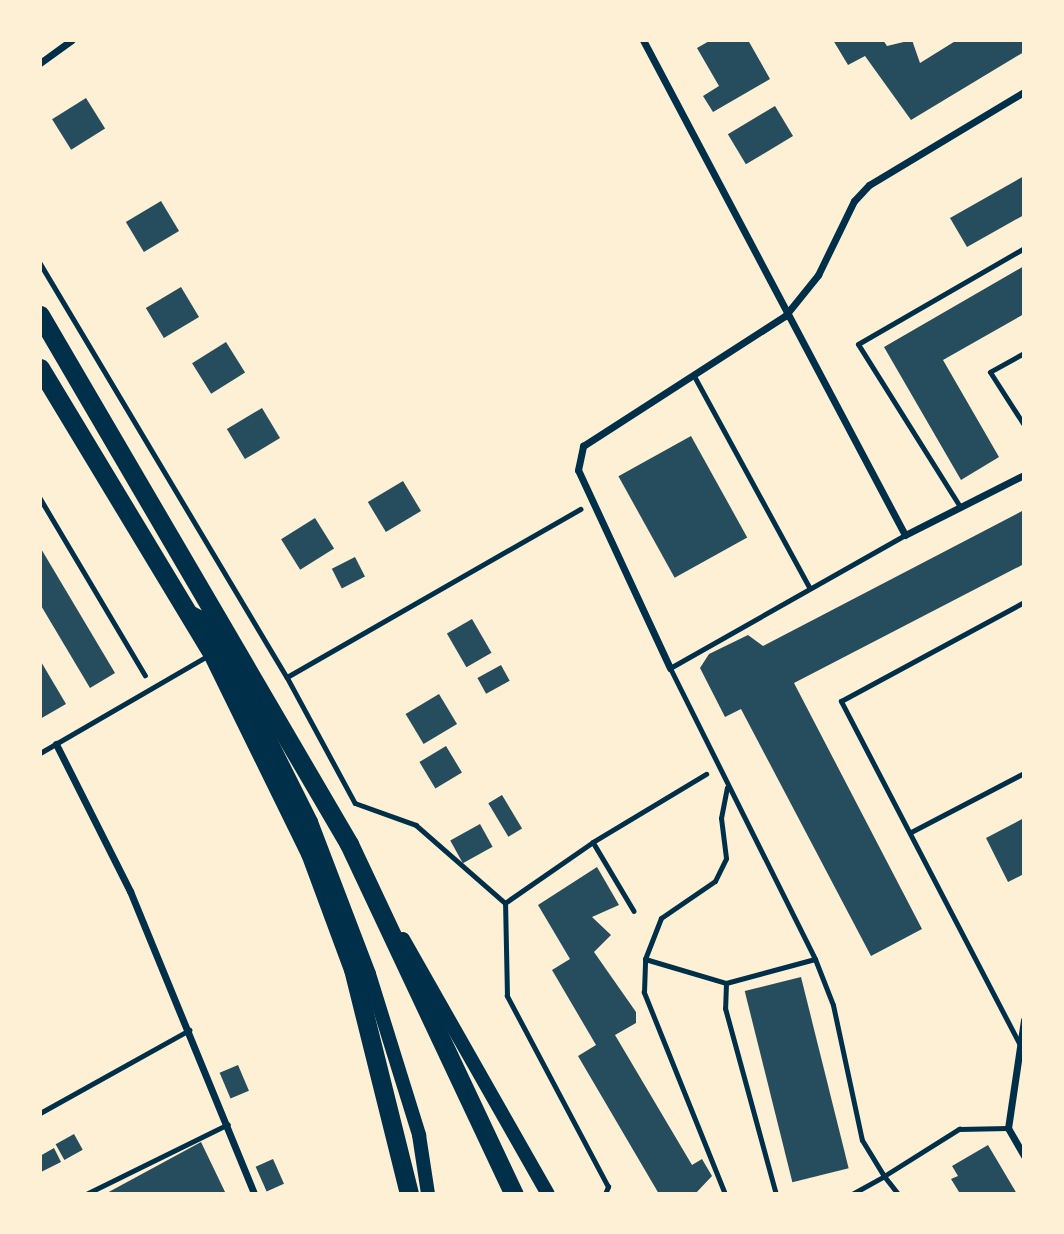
<!DOCTYPE html>
<style>
body{margin:0}
#map{position:relative;width:1064px;height:1234px;overflow:hidden;background:#fdf0d5;font-family:Bitter,serif}
div>[style]{position:absolute}
.building>*{inset:0;background:#264d5e;transform-origin:0 0}
.path>*{height:4.5px;margin:-2.25px;padding:0 2.25px;transform-origin:2.25px;border-radius:2.25px;background:#003049}
.service>*{height:5px;margin:-2.5px;padding:0 2.5px;transform-origin:2.5px;border-radius:2.5px;background:#003049}
.minor>*{height:7px;margin:-3.5px;padding:0 3.5px;transform-origin:3.5px;border-radius:3.5px;background:#003049}
.secondary>*{height:14px;margin:-7px;padding:0 7px;transform-origin:7px;border-radius:7px;background:#003049}
.trunk>*{height:19px;margin:-9.5px;padding:0 9.5px;transform-origin:9.5px;border-radius:9.5px;background:#003049}
span{translate:-50% -50%;white-space:nowrap;text-align:center;line-height:1.15;-webkit-text-stroke:7px #fdf0d5;paint-order:stroke}
.frame{position:absolute;inset:0;border:42px solid #fdf0d5;pointer-events:none}
</style>
<div id="map">
<div class="building">
<i style="clip-path:polygon(711px 40px,748px 40px,770px 79px,713px 112px,703px 96px,719px 86px,697px 48px)"></i>
<i style="clip-path:polygon(833px 40px,883px 40px,887px 46px,912px 40px,920px 63px,957px 40px,1024px 40px,1024px 52px,911px 120px,865px 56px,848px 65px)"></i>
<i style="left:86px;top:98px;width:36px;height:40px;rotate:58deg"></i>
<i style="left:775px;top:106px;width:35px;height:55px;rotate:59deg"></i>
<i style="clip-path:polygon(1024px 176px,1024px 215px,967px 247px,950px 218px)"></i>
<i style="left:161px;top:201px;width:35px;height:41px;rotate:59deg"></i>
<i style="clip-path:polygon(1024px 266px,1024px 314px,943px 360px,999px 457px,961px 480px,884px 347px)"></i>
<i style="left:181px;top:287px;width:35px;height:41px;rotate:59deg"></i>
<i style="left:226px;top:342px;width:36px;height:40px;rotate:58deg"></i>
<i style="left:262px;top:408px;width:35px;height:41px;rotate:59deg"></i>
<i style="left:691px;top:436px;width:116px;height:83px;rotate:61deg"></i>
<i style="left:403px;top:481px;width:35px;height:41px;rotate:59deg"></i>
<i style="clip-path:polygon(1024px 510px,1024px 564px,794px 683px,922px 929px,871px 956px,741px 709px,725px 717px,700px 668px,709px 654px,748px 635px,763px 646px)"></i>
<i style="left:315px;top:518px;width:36px;height:40px;rotate:58deg"></i>
<i style="clip-path:polygon(40px 547px,115px 673px,90px 688px,40px 604px)"></i>
<i style="left:355px;top:557px;width:22px;height:26px;rotate:63deg"></i>
<i style="left:472px;top:619px;width:39px;height:29px;rotate:60deg"></i>
<i style="clip-path:polygon(40px 660px,66px 704px,40px 719px)"></i>
<i style="left:501px;top:665px;width:18px;height:27px;rotate:61deg"></i>
<i style="left:439px;top:694px;width:35px;height:39px;rotate:59deg"></i>
<i style="left:446px;top:746px;width:31px;height:31px;rotate:59deg"></i>
<i style="left:502px;top:795px;width:39px;height:16px;rotate:59deg"></i>
<i style="clip-path:polygon(1024px 818px,1024px 874px,1008px 882px,986px 838px)"></i>
<i style="left:480px;top:824px;width:26px;height:34px;rotate:61deg"></i>
<i style="clip-path:polygon(597px 867px,619px 905px,592px 917px,611px 935px,594px 952px,636px 1012px,636px 1023px,615px 1035px,692px 1165px,702px 1159px,712px 1176px,695px 1194px,659px 1194px,578px 1056px,596px 1045px,552px 970px,570px 959px,538px 905px)"></i>
<i style="left:801px;top:977px;width:197px;height:58px;rotate:76deg"></i>
<i style="left:238px;top:1065px;width:28px;height:20px;rotate:67deg"></i>
<i style="left:74px;top:1134px;width:18px;height:21px;rotate:61deg"></i>
<i style="clip-path:polygon(201px 1142px,226px 1194px,105px 1194px)"></i>
<i style="clip-path:polygon(988px 1145px,1017px 1194px,959px 1192px,951px 1179px,958px 1176px,952px 1166px)"></i>
<i style="clip-path:polygon(54px 1148px,61px 1162px,41px 1172px,40px 1156px)"></i>
<i style="left:273px;top:1159px;width:27px;height:19px;rotate:66deg"></i>
</div>
<div class="path">
<i style="left:40px;top:263px;width:482px;rotate:59.2deg"></i>
<i style="left:287px;top:677px;width:143px;rotate:61.6deg"></i>
<i style="left:355px;top:803px;width:65px;rotate:19.8deg"></i>
<i style="left:416px;top:825px;width:118px;rotate:41.2deg"></i>
<i style="left:40px;top:498px;width:206px;rotate:59.3deg"></i>
<i style="left:287px;top:677px;width:338px;rotate:-29.8deg"></i>
<i style="left:593px;top:842px;width:132px;rotate:-31deg"></i>
<i style="left:605px;top:1194px;width:8px;rotate:-67deg"></i>
<i style="left:608px;top:1187px;width:216px;rotate:-117.9deg"></i>
<i style="left:507px;top:996px;width:93px;rotate:-91.2deg"></i>
<i style="left:505px;top:903px;width:107px;rotate:-34.7deg"></i>
<i style="left:593px;top:842px;width:80px;rotate:59.3deg"></i>
</div>
<div class="service">
<i style="left:1024px;top:353px;width:39px;rotate:151deg"></i>
<i style="left:990px;top:372px;width:63px;rotate:57.3deg"></i>
<i style="left:694px;top:376px;width:240px;rotate:61.4deg"></i>
<i style="left:959px;top:505px;width:190px;rotate:-122.1deg"></i>
<i style="left:858px;top:344px;width:192px;rotate:-30deg"></i>
<i style="left:905px;top:535px;width:270px;rotate:150.5deg"></i>
<i style="left:670px;top:668px;width:325px;rotate:63.5deg"></i>
<i style="left:815px;top:959px;width:49px;rotate:68.6deg"></i>
<i style="left:833px;top:1005px;width:138px;rotate:77.9deg"></i>
<i style="left:862px;top:1140px;width:42px;rotate:58.6deg"></i>
<i style="left:884px;top:1176px;width:89px;rotate:-32.1deg"></i>
<i style="left:959px;top:1129px;width:49px;rotate:-1.2deg"></i>
<i style="left:40px;top:753px;width:195px;rotate:-30.1deg"></i>
<i style="left:911px;top:832px;width:127px;rotate:-27.6deg"></i>
<i style="left:645px;top:959px;width:84px;rotate:16.5deg"></i>
<i style="left:726px;top:983px;width:92px;rotate:-15.1deg"></i>
<i style="left:726px;top:983px;width:25px;rotate:92deg"></i>
<i style="left:725px;top:1008px;width:193px;rotate:74.7deg"></i>
<i style="left:1020px;top:1045px;width:388px;rotate:-117.5deg"></i>
<i style="left:841px;top:701px;width:208px;rotate:-28.4deg"></i>
<i style="left:40px;top:1113px;width:171px;rotate:-29.1deg"></i>
<i style="left:86px;top:1194px;width:158px;rotate:-26.2deg"></i>
<i style="left:725px;top:1194px;width:218px;rotate:-111.9deg"></i>
<i style="left:644px;top:992px;width:33px;rotate:-88deg"></i>
<i style="left:645px;top:959px;width:44px;rotate:-68.7deg"></i>
<i style="left:661px;top:918px;width:65px;rotate:-34.4deg"></i>
<i style="left:715px;top:881px;width:25px;rotate:-64deg"></i>
<i style="left:726px;top:858px;width:40px;rotate:-97.1deg"></i>
<i style="left:721px;top:818px;width:31px;rotate:-79deg"></i>
<i style="left:852px;top:1194px;width:37px;rotate:-29deg"></i>
<i style="left:884px;top:1176px;width:23px;rotate:52deg"></i>
</div>
<div class="minor">
<i style="left:643px;top:40px;width:560px;rotate:62.11deg"></i>
<i style="left:905px;top:535px;width:133px;rotate:-26.8deg"></i>
<i style="left:40px;top:63px;width:39px;rotate:-36deg"></i>
<i style="left:670px;top:668px;width:218px;rotate:-114.9deg"></i>
<i style="left:578px;top:470px;width:25px;rotate:-78deg"></i>
<i style="left:583px;top:446px;width:240px;rotate:-32.8deg"></i>
<i style="left:785px;top:316px;width:53px;rotate:-51.2deg"></i>
<i style="left:818px;top:275px;width:82px;rotate:-64.1deg"></i>
<i style="left:854px;top:201px;width:22px;rotate:-47deg"></i>
<i style="left:869px;top:185px;width:181px;rotate:-31deg"></i>
<i style="left:56px;top:744px;width:165px;rotate:63.3deg"></i>
<i style="left:130px;top:891px;width:327px;rotate:67.7deg"></i>
<i style="left:1024px;top:1020px;width:109px;rotate:98.4deg"></i>
<i style="left:1008px;top:1128px;width:32px;rotate:60deg"></i>
</div>
<div class="secondary">
<i style="left:188px;top:611px;width:27px;rotate:28deg"></i>
<i style="left:212px;top:624px;width:221px;rotate:63.4deg"></i>
<i style="left:311px;top:822px;width:163px;rotate:69.1deg"></i>
<i style="left:369px;top:974px;width:169px;rotate:72.7deg"></i>
<i style="left:419px;top:1135px;width:60px;rotate:81.3deg"></i>
<i style="left:403px;top:939px;width:293px;rotate:60.4deg"></i>
</div>
<div class="trunk">
<i style="left:40px;top:315px;width:613px;rotate:59.71deg"></i>
<i style="left:349px;top:844px;width:387px;rotate:64.8deg"></i>
<i style="left:40px;top:368px;width:333px;rotate:58.9deg"></i>
<i style="left:212px;top:653px;width:223px;rotate:63.9deg"></i>
<i style="left:310px;top:853px;width:124px;rotate:69.7deg"></i>
<i style="left:353px;top:969px;width:232px;rotate:76deg"></i>
</div>
<div class="frame"></div>
</div>
